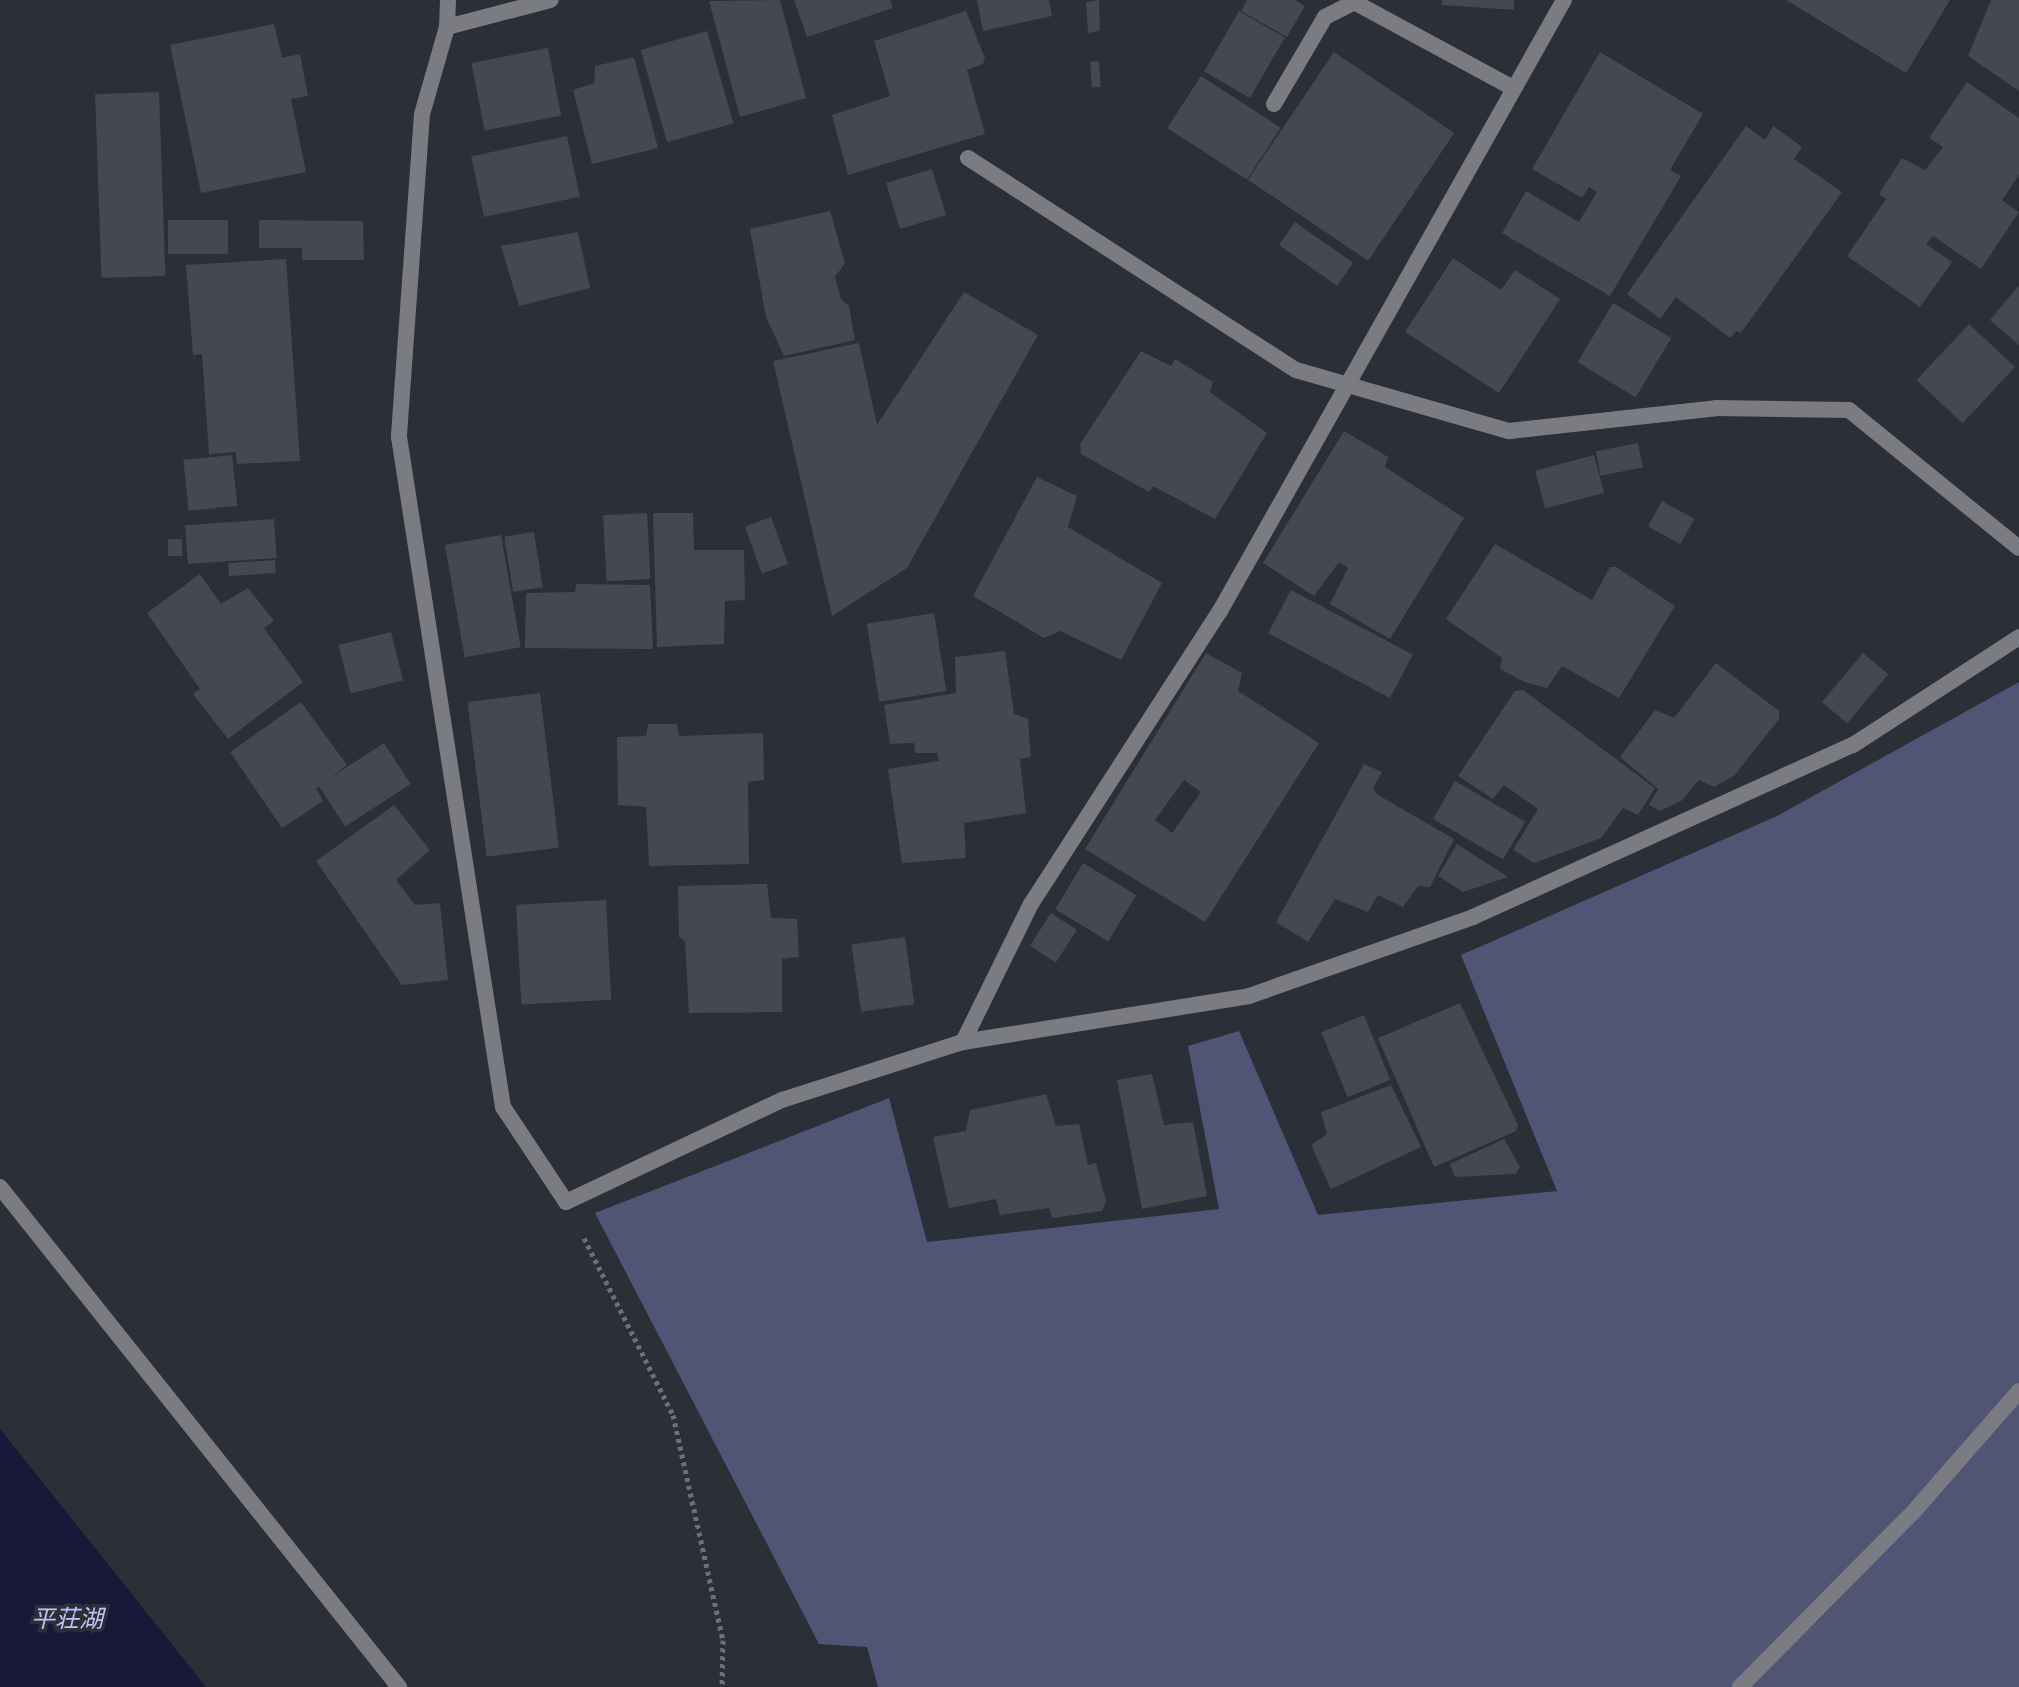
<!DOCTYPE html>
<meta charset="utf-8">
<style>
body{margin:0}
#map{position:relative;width:2019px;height:1687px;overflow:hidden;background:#2c2e38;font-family:Commissioner,"Noto Sans JP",sans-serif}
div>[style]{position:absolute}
.green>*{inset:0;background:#505576}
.water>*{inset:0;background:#171936}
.building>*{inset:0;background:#454752;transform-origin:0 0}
.path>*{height:5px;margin-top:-2.5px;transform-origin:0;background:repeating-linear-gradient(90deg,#6e7079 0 4px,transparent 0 8px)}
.lane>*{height:16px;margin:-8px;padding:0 8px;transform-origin:8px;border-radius:8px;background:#7b7c81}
.street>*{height:16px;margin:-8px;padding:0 8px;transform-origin:8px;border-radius:8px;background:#7b7c81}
span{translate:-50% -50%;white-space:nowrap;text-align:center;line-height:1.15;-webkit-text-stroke:7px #2c2e38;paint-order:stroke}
.water-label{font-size:24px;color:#bcc4f4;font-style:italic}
</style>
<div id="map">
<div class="green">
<i style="clip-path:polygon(2019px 682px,2019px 1687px,878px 1687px,867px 1647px,819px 1644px,595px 1213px,889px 1098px,927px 1242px,1219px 1209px,1188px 1046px,1239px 1031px,1318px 1215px,1557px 1191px,1461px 955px,1777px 816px)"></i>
</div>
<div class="water">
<i style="clip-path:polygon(0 1429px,206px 1687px,0 1687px)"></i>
</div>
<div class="building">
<i style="clip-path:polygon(780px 0,806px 98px,740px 117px,709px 1px)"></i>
<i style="clip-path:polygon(794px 0,890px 0,893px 8px,807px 37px)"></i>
<i style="clip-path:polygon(977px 0,1049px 0,1052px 16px,983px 31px)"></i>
<i style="clip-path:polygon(1099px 0,1100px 31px,1088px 33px,1086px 2px)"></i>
<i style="clip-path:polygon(1247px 0,1295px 0,1305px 6px,1287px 37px,1241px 11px)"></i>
<i style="clip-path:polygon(1442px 0,1514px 0,1514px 10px,1442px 5px)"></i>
<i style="clip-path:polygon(1786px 0,1950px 0,1906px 73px)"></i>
<i style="clip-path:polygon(1991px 0,2019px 0,2019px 91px,1968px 56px)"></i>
<i style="clip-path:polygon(966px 11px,985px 58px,983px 64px,967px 70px,985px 134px,848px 175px,832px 115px,890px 96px,874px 41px)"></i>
<i style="left:1239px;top:11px;width:53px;height:70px;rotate:30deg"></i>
<i style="clip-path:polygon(274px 24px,282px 58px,300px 54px,308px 96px,291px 99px,306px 172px,201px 193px,170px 45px)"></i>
<i style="left:707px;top:31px;width:96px;height:69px;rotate:74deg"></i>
<i style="left:548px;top:48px;width:69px;height:78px;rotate:79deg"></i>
<i style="left:1334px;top:52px;width:145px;height:154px;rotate:34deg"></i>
<i style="clip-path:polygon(1600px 52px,1703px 114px,1670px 170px,1681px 176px,1610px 296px,1502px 233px,1526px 191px,1579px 222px,1597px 192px,1589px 187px,1582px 198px,1532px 169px)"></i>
<i style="clip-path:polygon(634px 57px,658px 148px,592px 164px,573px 90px,594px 83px,595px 66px)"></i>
<i style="left:1099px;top:61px;width:26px;height:9px;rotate:86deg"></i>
<i style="left:1201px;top:76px;width:95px;height:62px;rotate:33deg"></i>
<i style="clip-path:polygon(1967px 82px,2019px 118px,2019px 175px,2002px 200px,2019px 212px,1981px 269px,1933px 236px,1926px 244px,1952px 262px,1920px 307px,1847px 256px,1886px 199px,1879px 194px,1902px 158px,1925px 170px,1943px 147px,1929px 138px)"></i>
<i style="left:159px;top:92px;width:184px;height:64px;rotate:88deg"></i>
<i style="clip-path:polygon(1746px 126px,1765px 140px,1773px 126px,1802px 147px,1794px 159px,1842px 192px,1741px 333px,1736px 331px,1730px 338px,1676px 297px,1660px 319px,1627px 294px)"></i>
<i style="left:567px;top:136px;width:62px;height:98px;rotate:78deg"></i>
<i style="left:932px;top:169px;width:48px;height:48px;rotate:73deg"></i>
<i style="clip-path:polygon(830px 211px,845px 263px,835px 277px,841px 299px,849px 306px,855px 340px,784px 356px,766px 317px,750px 229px)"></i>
<i style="left:228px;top:220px;width:34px;height:60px;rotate:90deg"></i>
<i style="clip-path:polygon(259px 220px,363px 221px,364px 260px,302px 260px,302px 248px,259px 248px)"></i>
<i style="left:1295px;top:222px;width:71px;height:28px;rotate:35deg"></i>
<i style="clip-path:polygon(578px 232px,590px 288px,519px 306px,501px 246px)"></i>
<i style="clip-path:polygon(1453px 258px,1501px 290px,1515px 270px,1560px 299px,1499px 393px,1405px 332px)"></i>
<i style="clip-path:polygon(286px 259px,300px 461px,237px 464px,236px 452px,209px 454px,202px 354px,193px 355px,186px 265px)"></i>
<i style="clip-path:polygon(2019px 285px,2019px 345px,1990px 320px)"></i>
<i style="clip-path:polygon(964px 292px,1038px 335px,907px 568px,832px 616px,773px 361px,859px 343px,877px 425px)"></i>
<i style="left:1613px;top:303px;width:68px;height:69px;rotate:31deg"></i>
<i style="left:1969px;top:324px;width:63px;height:77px;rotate:43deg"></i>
<i style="clip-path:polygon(1141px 351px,1171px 366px,1175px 359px,1213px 382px,1210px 392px,1267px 433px,1215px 519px,1153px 486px,1149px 492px,1081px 454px,1080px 444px)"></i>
<i style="clip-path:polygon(1344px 431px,1388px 457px,1385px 467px,1464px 518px,1390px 639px,1330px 604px,1348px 568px,1339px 562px,1314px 596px,1263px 563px)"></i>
<i style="left:1638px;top:443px;width:25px;height:43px;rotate:79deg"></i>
<i style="left:232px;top:455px;width:51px;height:49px;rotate:84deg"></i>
<i style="left:1594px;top:455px;width:39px;height:61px;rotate:75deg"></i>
<i style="clip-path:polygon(1037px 477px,1077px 496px,1068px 527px,1162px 583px,1121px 660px,1060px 631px,1044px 638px,973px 596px)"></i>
<i style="left:1662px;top:501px;width:37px;height:29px;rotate:29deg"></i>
<i style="left:647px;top:513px;width:66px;height:44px;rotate:87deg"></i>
<i style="clip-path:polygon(653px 513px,693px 513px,694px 550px,744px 550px,745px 600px,725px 601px,724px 644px,657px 647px)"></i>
<i style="left:771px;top:517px;width:50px;height:28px;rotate:70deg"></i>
<i style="left:274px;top:519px;width:39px;height:89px;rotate:86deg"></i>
<i style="left:534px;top:532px;width:56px;height:30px;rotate:81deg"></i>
<i style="left:501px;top:535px;width:114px;height:57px;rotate:80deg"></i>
<i style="left:168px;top:539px;width:14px;height:17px"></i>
<i style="clip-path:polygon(1495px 544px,1592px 600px,1610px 567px,1616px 567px,1675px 606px,1619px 698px,1562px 666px,1547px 688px,1524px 682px,1500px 669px,1502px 658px,1446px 619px)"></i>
<i style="left:275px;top:560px;width:13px;height:47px;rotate:86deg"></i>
<i style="clip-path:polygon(200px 574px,221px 604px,248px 588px,274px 621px,264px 628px,303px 682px,228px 739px,193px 694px,200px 689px,147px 613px)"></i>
<i style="clip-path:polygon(576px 584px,650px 585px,653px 649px,525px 648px,526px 593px,575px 592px)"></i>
<i style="left:1291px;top:590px;width:138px;height:49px;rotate:28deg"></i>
<i style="left:934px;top:613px;width:79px;height:68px;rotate:81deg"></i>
<i style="left:391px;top:632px;width:50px;height:54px;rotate:76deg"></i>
<i style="clip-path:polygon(1005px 651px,1014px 714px,1028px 719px,1031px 757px,1020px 759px,1026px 813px,964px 823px,966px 858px,902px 863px,888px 769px,939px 761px,937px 753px,915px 753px,914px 743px,890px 744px,884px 705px,956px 693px,955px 657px)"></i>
<i style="clip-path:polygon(evenodd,1206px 653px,1242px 673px,1238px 691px,1319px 743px,1205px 922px,1085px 849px,1206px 653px,1184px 780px,1201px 792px,1172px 833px,1155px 820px,1184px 780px)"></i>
<i style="left:1863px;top:653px;width:33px;height:64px;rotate:40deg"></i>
<i style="clip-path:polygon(1716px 663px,1779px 711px,1779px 719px,1734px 776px,1714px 787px,1699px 780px,1681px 801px,1660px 811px,1649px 805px,1658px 789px,1620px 757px,1655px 710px,1674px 718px)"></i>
<i style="clip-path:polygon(1523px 690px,1655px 788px,1638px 815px,1623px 808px,1601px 838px,1534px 863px,1513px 850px,1538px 809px,1504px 785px,1493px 799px,1458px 776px,1515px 691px)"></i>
<i style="left:540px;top:693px;width:156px;height:73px;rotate:83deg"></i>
<i style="clip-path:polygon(301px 702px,347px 765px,316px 789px,323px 801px,282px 828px,230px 752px)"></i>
<i style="clip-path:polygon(648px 724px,677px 724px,679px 736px,763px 733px,764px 780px,748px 782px,749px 864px,649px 866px,646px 807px,618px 805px,617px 737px,646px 736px)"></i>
<i style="left:384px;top:743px;width:49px;height:78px;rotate:57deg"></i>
<i style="clip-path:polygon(1364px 764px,1382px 772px,1373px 788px,1378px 795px,1454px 839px,1430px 887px,1418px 886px,1403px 907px,1378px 895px,1368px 912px,1335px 899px,1308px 942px,1276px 922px)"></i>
<i style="left:1455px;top:781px;width:81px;height:44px;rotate:30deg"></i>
<i style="clip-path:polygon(394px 805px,430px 850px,396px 880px,415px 905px,440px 903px,448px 980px,402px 985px,316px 861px)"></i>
<i style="clip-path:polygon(1457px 844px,1508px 877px,1463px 892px,1438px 876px)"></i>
<i style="left:1083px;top:863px;width:62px;height:54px;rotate:31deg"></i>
<i style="clip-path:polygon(767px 884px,771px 918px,797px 919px,799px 957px,782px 959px,782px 1012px,689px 1013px,685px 941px,679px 937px,678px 886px)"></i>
<i style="left:606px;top:900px;width:100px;height:90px;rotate:87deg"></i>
<i style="left:1051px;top:913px;width:31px;height:39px;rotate:33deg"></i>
<i style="left:905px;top:937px;width:68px;height:54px;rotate:82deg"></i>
<i style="clip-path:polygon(1460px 1003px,1518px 1125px,1516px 1131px,1434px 1167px,1378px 1038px)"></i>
<i style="left:1364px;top:1015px;width:70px;height:46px;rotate:68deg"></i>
<i style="clip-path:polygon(1152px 1074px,1164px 1125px,1193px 1122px,1207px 1196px,1142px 1209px,1117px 1080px)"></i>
<i style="clip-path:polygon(1391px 1085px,1421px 1147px,1331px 1189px,1311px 1145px,1327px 1134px,1321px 1112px)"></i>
<i style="clip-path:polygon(1046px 1094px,1056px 1126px,1079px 1124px,1088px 1165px,1096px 1163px,1106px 1201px,1102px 1211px,1052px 1218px,1049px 1208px,1000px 1215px,996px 1199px,949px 1208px,933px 1137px,966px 1131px,970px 1110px)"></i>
<i style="clip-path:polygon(1504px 1139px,1520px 1167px,1516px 1174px,1455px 1177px,1450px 1164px)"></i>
</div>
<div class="path">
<i style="left:584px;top:1238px;width:198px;rotate:63.3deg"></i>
<i style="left:673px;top:1415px;width:230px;rotate:77.5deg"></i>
<i style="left:723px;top:1640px;width:47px;rotate:91.2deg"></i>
</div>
<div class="lane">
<i style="left:1274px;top:104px;width:101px;rotate:-59.6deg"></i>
<i style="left:1325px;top:17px;width:33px;rotate:-27deg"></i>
<i style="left:1354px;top:2px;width:179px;rotate:28.4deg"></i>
</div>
<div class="street">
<i style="left:448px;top:0;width:27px;rotate:92deg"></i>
<i style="left:447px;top:27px;width:91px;rotate:106deg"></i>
<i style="left:422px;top:114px;width:324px;rotate:94.1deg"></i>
<i style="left:399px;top:437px;width:678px;rotate:81.18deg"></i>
<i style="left:503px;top:1107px;width:114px;rotate:56.4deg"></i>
<i style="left:566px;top:1202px;width:239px;rotate:-25.3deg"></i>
<i style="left:782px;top:1100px;width:190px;rotate:-17.8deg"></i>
<i style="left:963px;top:1042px;width:290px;rotate:-9.1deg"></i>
<i style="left:1249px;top:996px;width:238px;rotate:-19.4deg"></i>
<i style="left:1473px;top:917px;width:417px;rotate:-24.4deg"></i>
<i style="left:1853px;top:745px;width:198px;rotate:-33deg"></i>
<i style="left:447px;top:27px;width:107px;rotate:-14.6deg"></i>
<i style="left:968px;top:158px;width:391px;rotate:32.9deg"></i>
<i style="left:1296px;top:370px;width:222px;rotate:16deg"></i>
<i style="left:1509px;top:431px;width:208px;rotate:-6.3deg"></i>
<i style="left:1716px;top:408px;width:133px;rotate:0.9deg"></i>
<i style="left:1849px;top:410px;width:219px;rotate:39.1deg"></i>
<i style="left:963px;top:1042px;width:154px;rotate:-63.8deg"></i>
<i style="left:1031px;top:904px;width:349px;rotate:-57.2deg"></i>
<i style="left:1220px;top:611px;width:701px;rotate:-60.62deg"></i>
<i style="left:0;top:1187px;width:640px;rotate:51.41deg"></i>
<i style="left:1740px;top:1687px;width:249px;rotate:-45.3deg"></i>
<i style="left:1915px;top:1510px;width:158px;rotate:-48.8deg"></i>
</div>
<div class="water-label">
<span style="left:67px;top:1618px">平荘湖</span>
</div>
</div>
